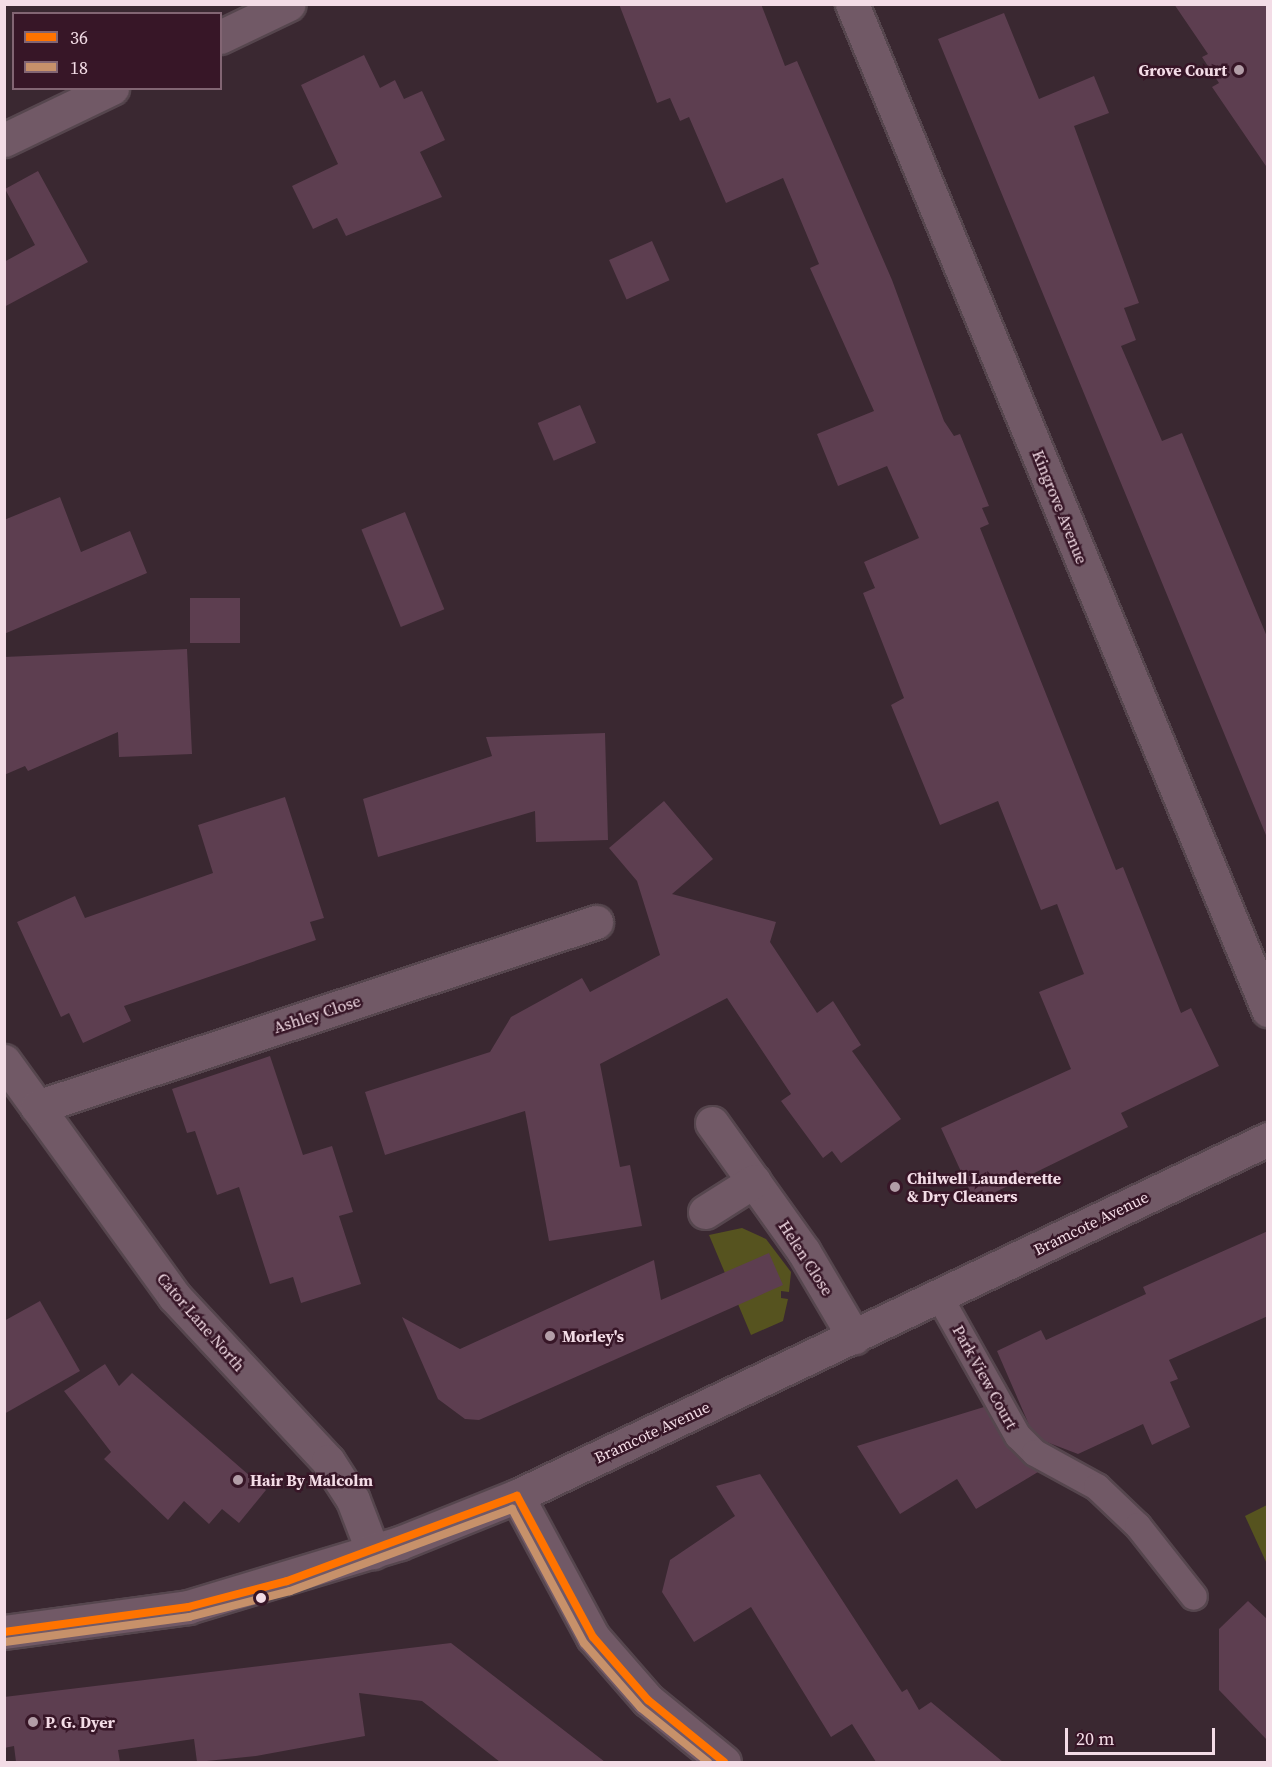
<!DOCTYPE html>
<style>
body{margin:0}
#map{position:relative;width:1272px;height:1767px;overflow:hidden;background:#3a2831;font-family:"Source Serif 4",serif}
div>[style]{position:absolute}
.green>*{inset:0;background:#56531f}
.building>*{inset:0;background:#5d3e50;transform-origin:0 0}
.roads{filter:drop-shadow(2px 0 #56464e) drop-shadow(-2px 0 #56464e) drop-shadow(0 2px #56464e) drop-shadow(0 -2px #56464e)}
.service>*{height:26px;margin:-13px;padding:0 13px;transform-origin:13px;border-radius:13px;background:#715966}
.minor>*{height:33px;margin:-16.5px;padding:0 16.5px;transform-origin:16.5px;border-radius:16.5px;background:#715966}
.tertiary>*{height:33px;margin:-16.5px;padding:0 16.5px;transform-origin:16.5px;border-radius:16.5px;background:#715966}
.bus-1>*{height:8px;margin:-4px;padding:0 4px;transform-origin:4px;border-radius:4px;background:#ff7300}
.bus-2>*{height:8px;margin:-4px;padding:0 4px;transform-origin:4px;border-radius:4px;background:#c7916a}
.dots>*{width:16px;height:16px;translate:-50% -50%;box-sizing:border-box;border:3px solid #371627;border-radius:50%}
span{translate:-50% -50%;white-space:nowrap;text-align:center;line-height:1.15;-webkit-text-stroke:5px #371627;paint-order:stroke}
.poi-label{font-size:16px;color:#f3dce6;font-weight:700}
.right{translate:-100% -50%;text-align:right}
.left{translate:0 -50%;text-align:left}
.street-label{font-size:16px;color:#f3dce6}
.frame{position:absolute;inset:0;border:6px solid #f3dce6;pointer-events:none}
.legend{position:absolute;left:12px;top:12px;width:210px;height:78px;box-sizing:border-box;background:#371627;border:2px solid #826573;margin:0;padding:8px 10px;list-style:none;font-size:18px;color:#f3dce6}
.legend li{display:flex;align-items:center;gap:12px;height:30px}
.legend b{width:30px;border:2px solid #826573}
.scale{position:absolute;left:1065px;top:1728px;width:150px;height:27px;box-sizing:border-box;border:3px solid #f3dce6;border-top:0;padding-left:8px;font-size:18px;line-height:21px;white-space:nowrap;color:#f3dce6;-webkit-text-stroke:4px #371627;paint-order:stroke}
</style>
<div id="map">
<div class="green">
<i style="clip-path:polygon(742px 1228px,766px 1239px,791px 1272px,789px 1292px,781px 1291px,781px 1298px,788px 1299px,783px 1321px,751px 1335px,709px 1235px)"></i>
<i style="clip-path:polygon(1267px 1505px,1267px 1564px,1245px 1516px)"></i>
</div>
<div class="building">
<i style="clip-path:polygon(619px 4px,761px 4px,785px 66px,797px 61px,892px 280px,944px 421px,954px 436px,960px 434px,989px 506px,982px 508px,989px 524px,980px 528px,1116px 870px,1123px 867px,1181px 1013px,1191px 1008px,1219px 1066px,1121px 1113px,1128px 1127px,975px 1202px,941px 1128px,1071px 1069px,1039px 992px,1084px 974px,1057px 904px,1041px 910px,998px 801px,940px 825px,891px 705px,904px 698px,863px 593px,875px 588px,864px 562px,919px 538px,887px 466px,838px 486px,817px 434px,874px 411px,810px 268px,819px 264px,783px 178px,726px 203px,689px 117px,680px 121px,670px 98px,657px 103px)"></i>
<i style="clip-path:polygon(1174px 4px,1268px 4px,1268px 169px,1212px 87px,1219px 83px,1202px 57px,1208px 54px)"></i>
<i style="clip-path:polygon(1004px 13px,1039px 99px,1094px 76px,1109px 113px,1074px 126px,1139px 303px,1124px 308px,1136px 340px,1121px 346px,1162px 441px,1182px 433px,1268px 639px,1268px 840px,938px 39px)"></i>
<i style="clip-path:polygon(364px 55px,380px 88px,395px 80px,404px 99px,422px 91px,445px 140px,420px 152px,442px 197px,346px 236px,337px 218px,313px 229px,292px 186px,338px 164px,301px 85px)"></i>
<i style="clip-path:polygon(38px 171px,88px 262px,4px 307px,4px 262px,35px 245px,5px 189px)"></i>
<i style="left:652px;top:241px;width:43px;height:47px;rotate:66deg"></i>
<i style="left:580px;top:405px;width:41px;height:46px;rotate:67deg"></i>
<i style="clip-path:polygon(60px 497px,81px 552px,130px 531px,147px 573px,4px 634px,4px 520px)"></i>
<i style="left:405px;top:512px;width:105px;height:47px;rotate:68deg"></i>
<i style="left:240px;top:598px;width:45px;height:50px;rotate:90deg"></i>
<i style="clip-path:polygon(187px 649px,192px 754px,119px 757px,118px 732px,28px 771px,25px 766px,4px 775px,4px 657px)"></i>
<i style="clip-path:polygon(605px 733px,608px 840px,536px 842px,535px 811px,378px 857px,363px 799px,492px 756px,486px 737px)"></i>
<i style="clip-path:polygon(285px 797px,324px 918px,310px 922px,316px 940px,124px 1006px,131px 1021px,83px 1043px,69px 1013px,61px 1017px,17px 922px,75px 896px,85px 918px,213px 873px,198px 825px)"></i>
<i style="clip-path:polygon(664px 801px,713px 859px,672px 894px,776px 922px,770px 942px,817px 1013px,833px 1001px,861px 1045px,852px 1051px,901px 1119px,841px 1163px,832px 1151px,823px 1158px,781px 1101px,791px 1094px,727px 998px,600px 1064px,620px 1167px,630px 1165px,642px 1226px,549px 1241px,525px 1111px,385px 1155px,365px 1092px,490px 1052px,511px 1017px,582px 978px,590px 992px,660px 955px,637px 881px,609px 848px)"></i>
<i style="clip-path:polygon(270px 1056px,303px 1155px,332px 1146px,353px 1212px,339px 1216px,361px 1284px,301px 1303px,293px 1277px,270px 1284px,239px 1187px,217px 1195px,195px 1131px,187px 1133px,172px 1089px)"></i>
<i style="clip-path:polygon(1268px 1231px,1268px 1316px,1169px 1360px,1178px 1379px,1170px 1382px,1190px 1427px,1152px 1445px,1143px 1424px,1078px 1454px,1044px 1441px,1030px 1427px,997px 1351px,1041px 1330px,1046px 1340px,1146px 1294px,1143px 1287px)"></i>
<i style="clip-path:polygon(769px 1253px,783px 1285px,479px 1420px,465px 1419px,438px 1399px,402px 1317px,460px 1349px,654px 1260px,661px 1300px)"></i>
<i style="clip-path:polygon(40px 1301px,80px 1371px,4px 1414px,4px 1321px)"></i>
<i style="clip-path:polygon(105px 1364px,119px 1386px,132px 1373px,266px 1490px,239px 1523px,222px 1509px,209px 1524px,184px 1501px,168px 1520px,104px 1459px,111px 1452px,64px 1391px)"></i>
<i style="clip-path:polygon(984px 1407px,1007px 1446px,1038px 1472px,976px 1509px,957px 1479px,900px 1514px,857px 1446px)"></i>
<i style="clip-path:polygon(760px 1474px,902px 1692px,907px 1689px,919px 1710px,931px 1702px,1003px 1762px,876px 1762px,852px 1724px,831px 1737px,751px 1607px,694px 1642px,662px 1592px,670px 1560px,735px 1516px,716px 1486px)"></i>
<i style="clip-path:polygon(1248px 1601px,1268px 1620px,1268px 1741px,1219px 1690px,1219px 1629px)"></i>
<i style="clip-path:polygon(451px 1643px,605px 1762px,500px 1762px,422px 1701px,359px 1693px,365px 1736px,256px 1756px,197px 1762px,194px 1739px,118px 1750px,120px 1762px,16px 1762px,14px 1746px,4px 1748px,4px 1697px)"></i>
</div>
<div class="roads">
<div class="service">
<i style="left:939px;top:1296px;width:161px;rotate:60.6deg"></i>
<i style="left:1018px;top:1436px;width:24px;rotate:45deg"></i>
<i style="left:1035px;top:1453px;width:71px;rotate:28.7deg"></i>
<i style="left:1097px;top:1487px;width:57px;rotate:43.6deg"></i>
<i style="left:1138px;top:1526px;width:90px;rotate:51.7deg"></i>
</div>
<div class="minor">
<i style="left:852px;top:4px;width:1089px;rotate:67.53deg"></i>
<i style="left:220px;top:37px;width:76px;rotate:-25.6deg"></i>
<i style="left:4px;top:140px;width:120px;rotate:-25.7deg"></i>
<i style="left:4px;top:1061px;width:290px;rotate:54.1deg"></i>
<i style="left:174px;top:1296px;width:226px;rotate:47deg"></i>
<i style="left:328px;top:1461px;width:46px;rotate:57.3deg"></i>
<i style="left:353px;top:1500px;width:56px;rotate:69deg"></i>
<i style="left:37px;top:1107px;width:589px;rotate:-18.31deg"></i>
<i style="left:712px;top:1123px;width:158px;rotate:54.5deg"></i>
<i style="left:804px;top:1252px;width:99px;rotate:59.5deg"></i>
<i style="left:705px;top:1212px;width:58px;rotate:-32.3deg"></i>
</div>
<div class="tertiary">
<i style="left:517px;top:1496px;width:160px;rotate:61.7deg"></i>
<i style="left:593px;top:1637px;width:84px;rotate:48.9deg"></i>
<i style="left:648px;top:1700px;width:98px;rotate:39.2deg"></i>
<i style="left:4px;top:1632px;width:186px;rotate:-7.7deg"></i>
<i style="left:188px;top:1607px;width:221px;rotate:-16.8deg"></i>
<i style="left:400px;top:1543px;width:126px;rotate:-21.9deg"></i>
<i style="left:517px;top:1496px;width:832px;rotate:-25.42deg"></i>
</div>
</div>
<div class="bus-1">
<i style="left:4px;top:1632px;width:186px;rotate:-7.7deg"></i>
<i style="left:188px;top:1607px;width:102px;rotate:-14.7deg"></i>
<i style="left:287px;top:1581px;width:245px;rotate:-20.3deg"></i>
<i style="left:517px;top:1496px;width:160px;rotate:61.7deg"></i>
<i style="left:593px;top:1637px;width:84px;rotate:48.9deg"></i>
<i style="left:648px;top:1700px;width:98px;rotate:39.2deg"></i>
</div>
<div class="bus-2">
<i style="left:5px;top:1642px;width:186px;rotate:-7.7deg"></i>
<i style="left:189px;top:1617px;width:104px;rotate:-14.4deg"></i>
<i style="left:290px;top:1591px;width:237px;rotate:-20.3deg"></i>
<i style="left:512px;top:1509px;width:152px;rotate:61.8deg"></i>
<i style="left:584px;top:1643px;width:86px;rotate:48.8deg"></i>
<i style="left:641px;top:1708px;width:86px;rotate:38.9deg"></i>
</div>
<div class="dots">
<i style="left:1239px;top:70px;background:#b29da7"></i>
<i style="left:895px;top:1187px;background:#b29da7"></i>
<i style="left:550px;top:1336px;background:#b29da7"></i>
<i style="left:238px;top:1480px;background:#b29da7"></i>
<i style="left:261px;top:1598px;background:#f3dce6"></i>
<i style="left:33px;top:1722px;background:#b29da7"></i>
</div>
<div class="poi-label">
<span class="right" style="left:1227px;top:70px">Grove Court</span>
<span class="left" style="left:907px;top:1187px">Chilwell Launderette<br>&amp; Dry Cleaners</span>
<span class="left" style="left:562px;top:1336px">Morley's</span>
<span class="left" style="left:250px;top:1480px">Hair By Malcolm</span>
<span class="left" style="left:45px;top:1722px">P. G. Dyer</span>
</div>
<div class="street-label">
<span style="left:1060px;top:507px;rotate:68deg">Kingrove Avenue</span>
<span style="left:317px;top:1014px;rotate:-18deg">Ashley Close</span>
<span style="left:1091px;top:1223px;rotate:-26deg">Bramcote Avenue</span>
<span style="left:806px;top:1258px;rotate:57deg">Helen Close</span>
<span style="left:201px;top:1322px;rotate:49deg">Cator Lane North</span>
<span style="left:985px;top:1377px;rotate:61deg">Park View Court</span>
<span style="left:652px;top:1432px;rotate:-25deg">Bramcote Avenue</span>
</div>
<div class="frame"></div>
<ul class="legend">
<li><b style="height:8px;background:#ff7300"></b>36</li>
<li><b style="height:8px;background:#c7916a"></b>18</li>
</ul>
<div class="scale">20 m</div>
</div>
